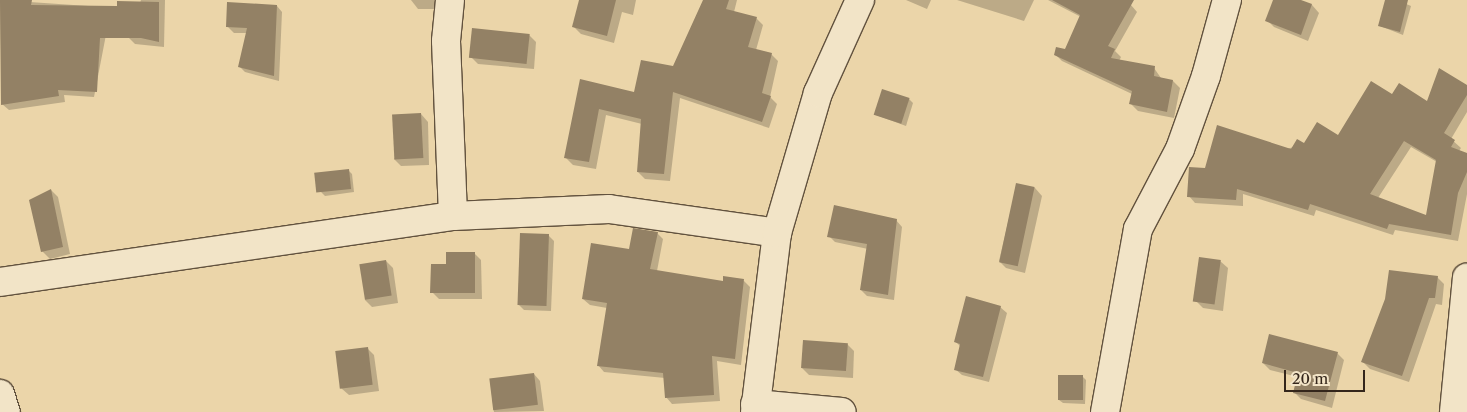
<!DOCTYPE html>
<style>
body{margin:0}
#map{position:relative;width:1467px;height:412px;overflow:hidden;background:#ebd5a9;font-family:"Libre Caslon Text",serif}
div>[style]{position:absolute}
.shadow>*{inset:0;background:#0003}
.building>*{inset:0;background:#938165;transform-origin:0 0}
.roads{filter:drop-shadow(1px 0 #62523e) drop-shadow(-1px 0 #62523e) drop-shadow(0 1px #62523e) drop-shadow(0 -1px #62523e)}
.minor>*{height:28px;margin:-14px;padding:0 14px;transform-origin:14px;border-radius:14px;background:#f2e4c7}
.tertiary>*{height:28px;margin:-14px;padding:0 14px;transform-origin:14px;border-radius:14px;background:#f2e4c7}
span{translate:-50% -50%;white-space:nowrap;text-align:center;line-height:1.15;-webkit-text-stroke:4px #f2e4c7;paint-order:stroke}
.scale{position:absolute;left:1284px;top:370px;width:81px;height:22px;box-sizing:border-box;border:2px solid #34261b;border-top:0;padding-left:6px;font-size:15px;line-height:18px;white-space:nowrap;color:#34261b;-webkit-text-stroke:4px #f2e4c7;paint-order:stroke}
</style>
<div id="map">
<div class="shadow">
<i style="clip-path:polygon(0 0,103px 7px,110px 14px,94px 97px,64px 95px,65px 102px,9px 110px,2px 104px)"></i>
<i style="clip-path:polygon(141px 0,165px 0,164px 47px,135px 44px,129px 38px)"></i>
<i style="clip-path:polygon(411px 0,442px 0,441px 9px,418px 9px)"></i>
<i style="clip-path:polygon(581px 0,636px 0,633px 15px,622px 12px,614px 43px,581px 34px,574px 27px)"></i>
<i style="clip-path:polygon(704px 0,737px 0,734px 12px,756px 18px,763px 25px,756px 50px,771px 54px,778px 61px,770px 97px,777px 104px,769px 128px,680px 98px,670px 181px,645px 179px,638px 172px,642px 124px,606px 115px,596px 169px,573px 165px,566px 158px,581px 80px,635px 93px,674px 68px)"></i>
<i style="clip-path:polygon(906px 0,931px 0,927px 9px)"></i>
<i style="clip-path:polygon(957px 0,1034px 0,1024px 21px)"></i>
<i style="clip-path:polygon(1048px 0,1122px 0,1131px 5px,1137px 12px,1115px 51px,1121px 57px,1119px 61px,1154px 68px,1161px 78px,1173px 81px,1180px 88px,1174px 118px,1138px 111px,1131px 104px,1132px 94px,1062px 61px,1055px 54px,1065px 50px,1081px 17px)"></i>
<i style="clip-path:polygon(1274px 0,1297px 0,1312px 5px,1319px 13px,1308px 41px,1274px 27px,1267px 20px)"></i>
<i style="clip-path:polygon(1386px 0,1397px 0,1411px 6px,1403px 35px,1380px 26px)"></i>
<i style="clip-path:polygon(277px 6px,282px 12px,279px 81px,245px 72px,239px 66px,247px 33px,234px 33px,228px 27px)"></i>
<i style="clip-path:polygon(529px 35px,536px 42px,534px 69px,478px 64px,471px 57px)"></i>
<i style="clip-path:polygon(evenodd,1467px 86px,1467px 112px,1451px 139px,1461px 148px,1459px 151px,1467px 154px,1467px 194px,1458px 241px,1395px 230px,1393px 235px,1316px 210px,1314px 216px,1243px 194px,1243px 206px,1195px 203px,1189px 196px,1206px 169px,1338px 136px,1392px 96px,1428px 103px,1467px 86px,1411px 147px,1437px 162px,1427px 217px,1378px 198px,1411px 147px)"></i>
<i style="clip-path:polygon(909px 99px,913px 103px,906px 126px,876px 115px)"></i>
<i style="clip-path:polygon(421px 114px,428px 122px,429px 165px,401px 166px,394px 159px)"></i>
<i style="clip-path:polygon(348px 170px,352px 174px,354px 192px,325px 196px,321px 192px)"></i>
<i style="clip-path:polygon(1017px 184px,1035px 188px,1042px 196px,1025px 273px,1006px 268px,999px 261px)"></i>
<i style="clip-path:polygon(51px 190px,58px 197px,70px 254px,50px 259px,42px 251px)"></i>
<i style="clip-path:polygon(896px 220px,902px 227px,894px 300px,867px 296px,861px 290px,868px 249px,835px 242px,829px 236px)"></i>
<i style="clip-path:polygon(657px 233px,663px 239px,657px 271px,724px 283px,744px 281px,750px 287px,741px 365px,717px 361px,720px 401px,672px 404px,666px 397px,665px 378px,604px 372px,598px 365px,607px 308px,590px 305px,583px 299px,630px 251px)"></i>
<i style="clip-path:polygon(548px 235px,554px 241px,551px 311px,524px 310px,518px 304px)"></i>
<i style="clip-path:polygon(474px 253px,481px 260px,482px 299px,439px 299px,432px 292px,447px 265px)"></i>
<i style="clip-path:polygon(386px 261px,393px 268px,398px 303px,372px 307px,365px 300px)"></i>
<i style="clip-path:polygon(1220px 261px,1228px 268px,1223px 311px,1203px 308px,1196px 301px)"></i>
<i style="clip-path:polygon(1437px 277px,1444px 284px,1442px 305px,1436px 304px,1409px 382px,1370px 369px,1363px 362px)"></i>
<i style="clip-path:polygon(1000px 307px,1007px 313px,989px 382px,962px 375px,955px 369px,961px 347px,956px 342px)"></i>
<i style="clip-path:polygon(847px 344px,854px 351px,853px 378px,809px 375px,802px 368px)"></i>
<i style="clip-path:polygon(367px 348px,374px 355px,379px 391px,349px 395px,341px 388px)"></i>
<i style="clip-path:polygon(1337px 353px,1344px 360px,1332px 408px,1301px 399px,1294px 392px,1298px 377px,1270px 370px,1263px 363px)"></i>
<i style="clip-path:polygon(534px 374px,540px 381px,544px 411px,494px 412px,490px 380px)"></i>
<i style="clip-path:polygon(1082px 376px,1086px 380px,1085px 404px,1063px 403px,1059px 400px)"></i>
</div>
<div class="building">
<i style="clip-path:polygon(0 0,32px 0,31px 5px,117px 6px,117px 1px,159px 2px,159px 42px,141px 38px,100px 38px,97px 92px,58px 90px,59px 96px,1px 105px)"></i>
<i style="clip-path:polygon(579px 0,616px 0,607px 36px,572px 27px)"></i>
<i style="clip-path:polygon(703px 0,729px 0,726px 9px,757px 17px,748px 47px,772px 53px,762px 93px,771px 96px,762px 122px,673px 92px,664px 174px,637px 172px,641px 119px,599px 109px,589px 162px,564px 158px,580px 79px,634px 92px,641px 60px,673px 66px)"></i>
<i style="clip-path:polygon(1052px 0,1134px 0,1108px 46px,1115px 49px,1111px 58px,1155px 66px,1154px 76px,1173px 80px,1167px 112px,1129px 104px,1132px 91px,1054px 55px,1056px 47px,1065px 49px,1080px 15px)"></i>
<i style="clip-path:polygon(1273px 0,1301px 0,1312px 4px,1301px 35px,1265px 21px)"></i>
<i style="clip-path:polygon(1385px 0,1408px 0,1400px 32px,1378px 26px)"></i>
<i style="clip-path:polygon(227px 2px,277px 5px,274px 76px,238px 67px,247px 28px,226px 27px)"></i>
<i style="left:472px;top:28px;width:58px;height:30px;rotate:6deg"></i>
<i style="clip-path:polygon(evenodd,1439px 68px,1467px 85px,1467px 95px,1444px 133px,1455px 140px,1451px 147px,1467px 153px,1467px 172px,1458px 193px,1451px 235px,1389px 224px,1387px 229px,1310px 204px,1308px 210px,1237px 189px,1236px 200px,1187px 197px,1189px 167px,1205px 168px,1217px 125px,1291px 149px,1297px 139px,1304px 143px,1317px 122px,1338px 135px,1371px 81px,1392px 94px,1399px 83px,1427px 101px,1439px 68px,1404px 141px,1436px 160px,1426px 215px,1370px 194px,1404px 141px)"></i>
<i style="left:882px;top:89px;width:29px;height:27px;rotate:18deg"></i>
<i style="left:421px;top:113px;width:45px;height:29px;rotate:87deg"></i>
<i style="left:349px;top:169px;width:20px;height:35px;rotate:84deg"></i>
<i style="left:1016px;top:183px;width:19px;height:81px;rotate:12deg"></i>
<i style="clip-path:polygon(51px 189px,63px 247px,41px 252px,29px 200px)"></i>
<i style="clip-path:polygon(834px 205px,897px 219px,888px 295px,860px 290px,867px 244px,827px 237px)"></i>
<i style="clip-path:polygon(633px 228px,658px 232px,650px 269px,723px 281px,723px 276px,744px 279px,735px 359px,712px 356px,714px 395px,665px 398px,663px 373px,597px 366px,607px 303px,582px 299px,591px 243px,629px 249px)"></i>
<i style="left:520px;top:233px;width:29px;height:72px;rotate:2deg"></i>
<i style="clip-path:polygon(446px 252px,475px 252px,475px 293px,430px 293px,431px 264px,446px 264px)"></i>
<i style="left:1199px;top:257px;width:22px;height:45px;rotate:8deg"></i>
<i style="left:386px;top:260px;width:36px;height:27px;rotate:81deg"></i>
<i style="clip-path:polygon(1389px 270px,1438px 276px,1435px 298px,1429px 298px,1402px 376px,1361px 362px,1385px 299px)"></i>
<i style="clip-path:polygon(966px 296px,1001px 306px,983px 377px,954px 370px,960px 344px,954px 342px)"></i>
<i style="clip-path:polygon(1269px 334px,1338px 352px,1325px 401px,1293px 393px,1298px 373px,1262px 363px)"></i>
<i style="left:803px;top:340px;width:45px;height:28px;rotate:4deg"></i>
<i style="left:368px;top:347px;width:38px;height:33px;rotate:83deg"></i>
<i style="left:534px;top:373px;width:32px;height:45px;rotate:83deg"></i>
<i style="left:1058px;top:375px;width:25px;height:25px"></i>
</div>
<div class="roads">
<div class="minor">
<i style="left:450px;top:0;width:41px;rotate:95.6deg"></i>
<i style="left:446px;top:41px;width:175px;rotate:87.7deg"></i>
<i style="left:0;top:282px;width:458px;rotate:-8.3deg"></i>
<i style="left:453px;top:216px;width:156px;rotate:-2.6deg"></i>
<i style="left:609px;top:209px;width:170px;rotate:8.1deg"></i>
<i style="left:0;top:394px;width:19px;rotate:72deg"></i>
<i style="left:755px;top:404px;width:87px;rotate:5.3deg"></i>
<i style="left:1105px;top:412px;width:186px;rotate:-79.8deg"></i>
<i style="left:1138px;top:229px;width:90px;rotate:-62.3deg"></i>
<i style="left:1180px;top:149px;width:77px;rotate:-70.4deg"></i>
<i style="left:1206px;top:76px;width:79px;rotate:-74.6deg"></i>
<i style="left:1454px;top:412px;width:135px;rotate:-84.5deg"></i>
</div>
<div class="tertiary">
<i style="left:755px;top:412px;width:180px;rotate:-83deg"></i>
<i style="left:777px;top:233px;width:146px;rotate:-73.7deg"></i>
<i style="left:818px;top:93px;width:102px;rotate:-65.7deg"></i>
</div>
</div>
<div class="scale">20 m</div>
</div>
